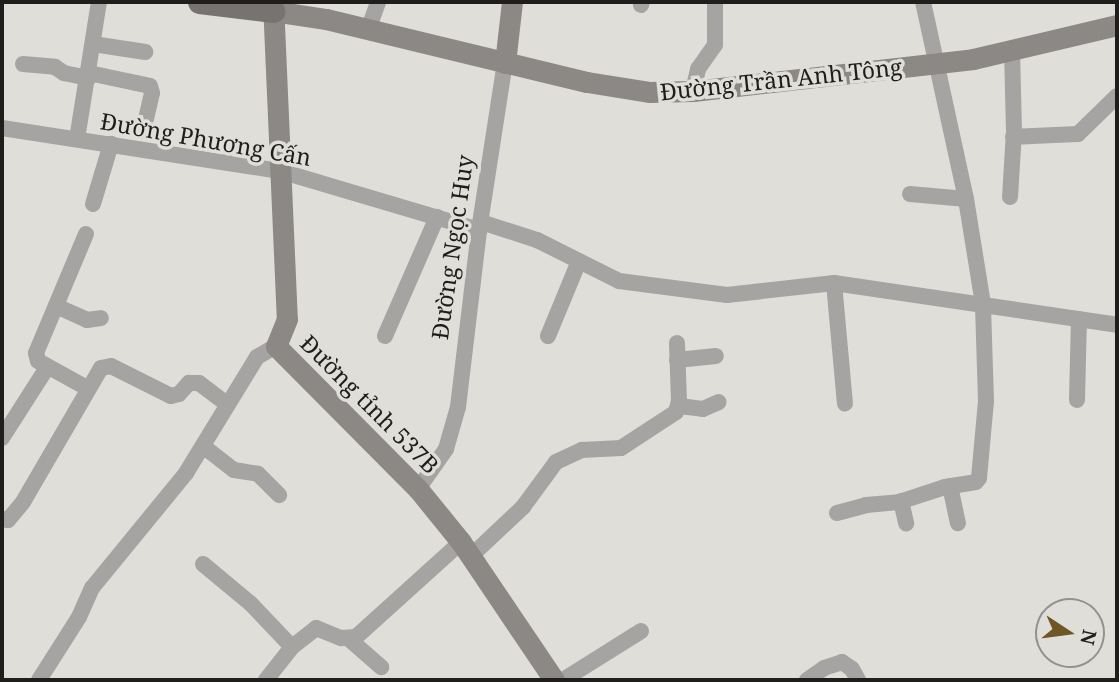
<!DOCTYPE html>
<meta charset="utf-8">
<style>
body{margin:0}
#map{position:relative;width:1119px;height:682px;overflow:hidden;background:#e0ded9;font-family:"Noto Serif",serif}
div>[style]{position:absolute}
.street>*{height:16px;margin:-8px;padding:0 8px;transform-origin:8px;border-radius:8px;background:#a6a4a3}
.secondary>*{height:21px;margin:-10.5px;padding:0 10.5px;transform-origin:10.5px;border-radius:10.5px;background:#8b8886}
.primary>*{height:23px;margin:-11.5px;padding:0 11.5px;transform-origin:11.5px;border-radius:11.5px;background:#777371}
span{translate:-50% -50%;white-space:nowrap;text-align:center;line-height:1.15;-webkit-text-stroke:7px #e0ded9;paint-order:stroke}
.street-label{font-size:23px;color:#1f1e1c}
.frame{position:absolute;inset:0;border:4px solid #1f1e1c;pointer-events:none}
.north{position:absolute;left:1035px;top:598px;width:70px;height:70px;box-sizing:border-box;background:#e0ded9;border:2px solid #93918d;border-radius:50%;rotate:103deg;font-size:19px;font-weight:700;line-height:28px;text-align:center;color:#1f1e1c}
.north::after{content:'';display:block;margin:auto;width:24px;height:32px;background:#6f5627;clip-path:polygon(50% 0,100% 100%,50% 72%,0 100%)}
</style>
<div id="map">
<div class="street">
<i style="left:641px;top:5px;width:3px;rotate:-72deg"></i>
<i style="left:368px;top:30px;width:30px;rotate:-70deg"></i>
<i style="left:93px;top:44px;width:53px;rotate:8.7deg"></i>
<i style="left:23px;top:64px;width:32px;rotate:5deg"></i>
<i style="left:55px;top:67px;width:11px;rotate:34deg"></i>
<i style="left:64px;top:73px;width:25px;rotate:12deg"></i>
<i style="left:89px;top:73px;width:62px;rotate:12deg"></i>
<i style="left:150px;top:86px;width:7px;rotate:74deg"></i>
<i style="left:152px;top:93px;width:27px;rotate:103deg"></i>
<i style="left:693px;top:91px;width:23px;rotate:-77deg"></i>
<i style="left:698px;top:69px;width:29px;rotate:-55deg"></i>
<i style="left:715px;top:45px;width:43px;rotate:-90deg"></i>
<i style="left:2px;top:128px;width:281px;rotate:8.8deg"></i>
<i style="left:280px;top:171px;width:208px;rotate:16.5deg"></i>
<i style="left:1013px;top:137px;width:65px;rotate:-2.6deg"></i>
<i style="left:1078px;top:134px;width:54px;rotate:-44.3deg"></i>
<i style="left:77px;top:139px;width:139px;rotate:-80.9deg"></i>
<i style="left:910px;top:194px;width:56px;rotate:5.1deg"></i>
<i style="left:1010px;top:197px;width:65px;rotate:-86.5deg"></i>
<i style="left:1014px;top:132px;width:80px;rotate:-91.4deg"></i>
<i style="left:93px;top:204px;width:63px;rotate:-73.3deg"></i>
<i style="left:481px;top:222px;width:59px;rotate:17.8deg"></i>
<i style="left:537px;top:240px;width:92px;rotate:26.6deg"></i>
<i style="left:619px;top:281px;width:109px;rotate:7.4deg"></i>
<i style="left:727px;top:295px;width:108px;rotate:-6.4deg"></i>
<i style="left:834px;top:283px;width:286px;rotate:8.4deg"></i>
<i style="left:86px;top:234px;width:129px;rotate:112.8deg"></i>
<i style="left:36px;top:353px;width:8px;rotate:76deg"></i>
<i style="left:38px;top:361px;width:56px;rotate:28.9deg"></i>
<i style="left:834px;top:283px;width:121px;rotate:84.8deg"></i>
<i style="left:56px;top:306px;width:34px;rotate:24deg"></i>
<i style="left:87px;top:320px;width:14px;rotate:-8deg"></i>
<i style="left:385px;top:336px;width:130px;rotate:-66.4deg"></i>
<i style="left:548px;top:336px;width:81px;rotate:-67.5deg"></i>
<i style="left:677px;top:360px;width:39px;rotate:-6deg"></i>
<i style="left:1077px;top:400px;width:81px;rotate:-88.6deg"></i>
<i style="left:679px;top:406px;width:24px;rotate:7deg"></i>
<i style="left:703px;top:409px;width:17px;rotate:-24deg"></i>
<i style="left:2px;top:438px;width:85px;rotate:-57.4deg"></i>
<i style="left:203px;top:446px;width:39px;rotate:38deg"></i>
<i style="left:234px;top:470px;width:24px;rotate:9deg"></i>
<i style="left:258px;top:474px;width:30px;rotate:45deg"></i>
<i style="left:950px;top:486px;width:38px;rotate:78deg"></i>
<i style="left:418px;top:489px;width:49px;rotate:-55deg"></i>
<i style="left:446px;top:449px;width:44px;rotate:-74.1deg"></i>
<i style="left:458px;top:407px;width:178px;rotate:-83.2deg"></i>
<i style="left:479px;top:230px;width:169px;rotate:-81.2deg"></i>
<i style="left:901px;top:501px;width:23px;rotate:77deg"></i>
<i style="left:837px;top:513px;width:30px;rotate:-15deg"></i>
<i style="left:866px;top:505px;width:33px;rotate:-5deg"></i>
<i style="left:899px;top:502px;width:48px;rotate:-18.1deg"></i>
<i style="left:945px;top:487px;width:31px;rotate:-9deg"></i>
<i style="left:976px;top:482px;width:5px;rotate:-53deg"></i>
<i style="left:979px;top:478px;width:77px;rotate:-84.8deg"></i>
<i style="left:986px;top:401px;width:97px;rotate:-91.8deg"></i>
<i style="left:983px;top:304px;width:106px;rotate:-99.2deg"></i>
<i style="left:966px;top:199px;width:202px;rotate:-102.3deg"></i>
<i style="left:2px;top:519px;width:6px;rotate:9deg"></i>
<i style="left:8px;top:520px;width:23px;rotate:-50deg"></i>
<i style="left:23px;top:502px;width:155px;rotate:-59.8deg"></i>
<i style="left:101px;top:368px;width:10px;rotate:-11deg"></i>
<i style="left:111px;top:366px;width:67px;rotate:26.6deg"></i>
<i style="left:171px;top:396px;width:8px;rotate:-14deg"></i>
<i style="left:179px;top:394px;width:15px;rotate:-48deg"></i>
<i style="left:189px;top:383px;width:10px"></i>
<i style="left:199px;top:383px;width:35px;rotate:37deg"></i>
<i style="left:470px;top:557px;width:73px;rotate:-43.3deg"></i>
<i style="left:523px;top:507px;width:56px;rotate:-53.7deg"></i>
<i style="left:556px;top:462px;width:29px;rotate:-25deg"></i>
<i style="left:582px;top:450px;width:39px;rotate:-3deg"></i>
<i style="left:621px;top:448px;width:66px;rotate:-33.2deg"></i>
<i style="left:676px;top:412px;width:11px;rotate:-75deg"></i>
<i style="left:679px;top:401px;width:58px;rotate:-92deg"></i>
<i style="left:203px;top:564px;width:62px;rotate:39.8deg"></i>
<i style="left:251px;top:604px;width:59px;rotate:46.4deg"></i>
<i style="left:349px;top:639px;width:43px;rotate:41.2deg"></i>
<i style="left:39px;top:680px;width:75px;rotate:-57.6deg"></i>
<i style="left:79px;top:617px;width:32px;rotate:-66deg"></i>
<i style="left:92px;top:588px;width:149px;rotate:-50.7deg"></i>
<i style="left:186px;top:473px;width:136px;rotate:-58.5deg"></i>
<i style="left:257px;top:357px;width:22px;rotate:-30deg"></i>
<i style="left:266px;top:680px;width:42px;rotate:-51.8deg"></i>
<i style="left:292px;top:647px;width:31px;rotate:-38deg"></i>
<i style="left:316px;top:628px;width:27px;rotate:22deg"></i>
<i style="left:341px;top:638px;width:15px;rotate:-4deg"></i>
<i style="left:356px;top:637px;width:142px;rotate:-42.1deg"></i>
<i style="left:563px;top:680px;width:92px;rotate:-32.1deg"></i>
<i style="left:807px;top:680px;width:21px;rotate:-35deg"></i>
<i style="left:824px;top:668px;width:19px;rotate:-18deg"></i>
<i style="left:842px;top:662px;width:12px;rotate:35deg"></i>
<i style="left:852px;top:669px;width:13px;rotate:61deg"></i>
</div>
<div class="secondary">
<i style="left:273px;top:2px;width:317px;rotate:87.5deg"></i>
<i style="left:287px;top:319px;width:29px;rotate:112deg"></i>
<i style="left:276px;top:346px;width:202px;rotate:45.2deg"></i>
<i style="left:418px;top:489px;width:68px;rotate:50.9deg"></i>
<i style="left:461px;top:542px;width:166px;rotate:56deg"></i>
<i style="left:273px;top:11px;width:54px;rotate:8.6deg"></i>
<i style="left:326px;top:19px;width:268px;rotate:13.6deg"></i>
<i style="left:587px;top:82px;width:64px;rotate:9deg"></i>
<i style="left:650px;top:92px;width:43px;rotate:-1.3deg"></i>
<i style="left:693px;top:91px;width:282px;rotate:-6.5deg"></i>
<i style="left:973px;top:59px;width:148px;rotate:-13.3deg"></i>
<i style="left:505px;top:63px;width:61px;rotate:-83.5deg"></i>
</div>
<div class="primary">
<i style="left:199px;top:2px;width:75px;rotate:6.9deg"></i>
</div>
<div class="street-label">
<span style="left:781px;top:79px;rotate:-6deg">Đường Trần Anh Tông</span>
<span style="left:206px;top:139px;rotate:10deg">Đường Phương Cấn</span>
<span style="left:452px;top:247px;rotate:-82deg">Đường Ngọc Huy</span>
<span style="left:370px;top:404px;rotate:45deg">Đường tỉnh 537B</span>
</div>
<div class="frame"></div>
<div class="north">N</div>
</div>
